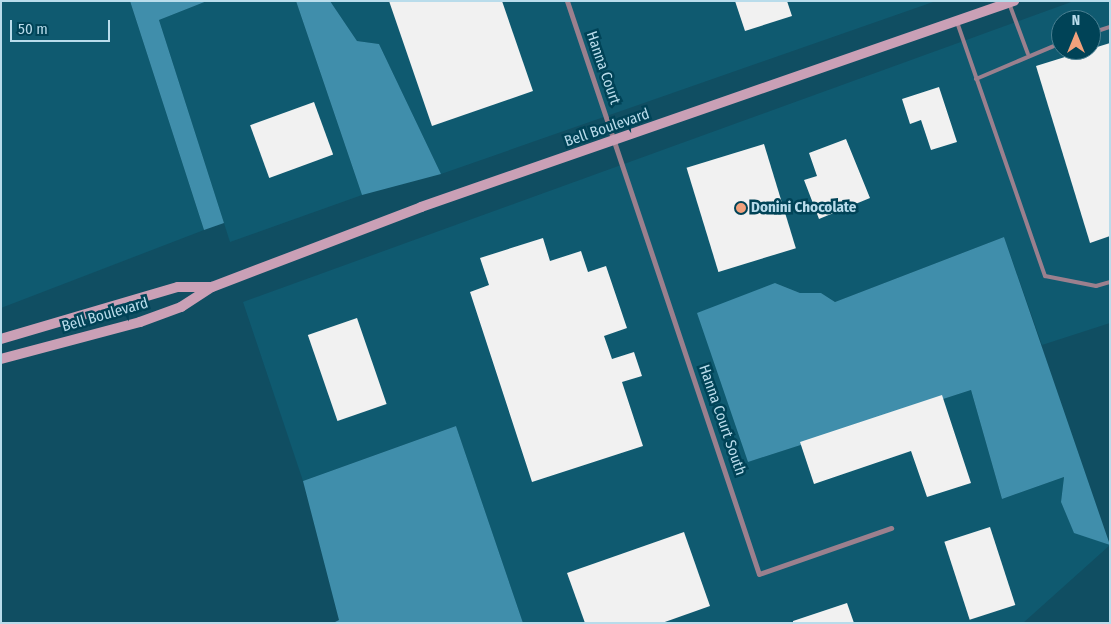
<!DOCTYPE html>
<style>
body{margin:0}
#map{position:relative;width:1111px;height:624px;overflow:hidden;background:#104e62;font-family:"Fira Sans Condensed",sans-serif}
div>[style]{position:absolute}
.built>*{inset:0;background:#0f5a70}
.forest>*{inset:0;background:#408eab}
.building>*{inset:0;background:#f1f1f1;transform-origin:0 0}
.service>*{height:4px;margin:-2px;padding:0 2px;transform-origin:2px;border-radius:2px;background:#9b808e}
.minor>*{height:5px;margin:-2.5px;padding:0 2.5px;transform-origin:2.5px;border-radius:2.5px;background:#9b808e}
.secondary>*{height:10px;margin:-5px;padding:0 5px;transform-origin:5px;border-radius:5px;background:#caa0b6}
.dots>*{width:14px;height:14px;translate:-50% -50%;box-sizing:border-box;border:2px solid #004357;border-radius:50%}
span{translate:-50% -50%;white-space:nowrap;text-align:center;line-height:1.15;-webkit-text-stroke:5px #004357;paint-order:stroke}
.street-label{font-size:15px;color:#b9dceb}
.poi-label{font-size:15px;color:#b9dceb;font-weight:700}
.left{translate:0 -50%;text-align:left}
.frame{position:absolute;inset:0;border:2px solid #b9dceb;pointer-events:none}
.north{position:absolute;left:1051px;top:10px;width:50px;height:50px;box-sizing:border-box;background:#004357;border:1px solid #4a8092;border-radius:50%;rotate:0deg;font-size:14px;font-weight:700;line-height:20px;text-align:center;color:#b9dceb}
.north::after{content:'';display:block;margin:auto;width:18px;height:22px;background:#f1a17c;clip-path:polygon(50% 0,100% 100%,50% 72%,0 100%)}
.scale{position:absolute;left:10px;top:20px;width:100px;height:22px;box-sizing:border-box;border:2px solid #b9dceb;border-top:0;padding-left:6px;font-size:15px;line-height:18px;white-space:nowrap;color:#b9dceb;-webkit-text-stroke:4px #004357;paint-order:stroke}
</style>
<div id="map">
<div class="built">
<i style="clip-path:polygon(1px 1px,130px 1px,204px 230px,1px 308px)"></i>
<i style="clip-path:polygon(207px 1px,296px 1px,362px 195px,230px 242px,159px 20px)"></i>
<i style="clip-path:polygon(330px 1px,936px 1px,441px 174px,379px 44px,357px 41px)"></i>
<i style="clip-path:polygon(evenodd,1074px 1px,1110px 1px,1110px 323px,1042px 345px,1004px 237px,835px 302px,821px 293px,800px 293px,775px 283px,748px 462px,971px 390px,1002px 499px,1064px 477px,1061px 502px,1074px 532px,1110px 545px,1023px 623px,523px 623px,456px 426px,303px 481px,243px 302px,1074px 1px,1061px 20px,1091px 20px,1091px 50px,1061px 50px,1061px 20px)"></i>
</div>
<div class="forest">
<i style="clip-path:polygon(130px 1px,207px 1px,159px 20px,224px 223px,204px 230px)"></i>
<i style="clip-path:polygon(296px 1px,330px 1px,357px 41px,379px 44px,441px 174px,362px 195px)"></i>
<i style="clip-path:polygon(1004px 237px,1110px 545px,1074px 533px,1061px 502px,1064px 477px,1002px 499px,971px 390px,748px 462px,697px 313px,775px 283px,800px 293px,821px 293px,835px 302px)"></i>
<i style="clip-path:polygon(456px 426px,523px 623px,333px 623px,339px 620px,303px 481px)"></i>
</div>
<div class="building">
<i style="clip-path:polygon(389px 1px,502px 1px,533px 91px,432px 126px)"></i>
<i style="clip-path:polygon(735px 1px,787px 1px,792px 16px,745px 31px)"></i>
<i style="clip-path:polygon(1110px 43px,1110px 236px,1090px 243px,1036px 66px)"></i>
<i style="clip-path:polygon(939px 87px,957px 142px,931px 150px,921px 120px,910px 124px,902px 99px)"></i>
<i style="left:314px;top:102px;width:56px;height:68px;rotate:70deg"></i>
<i style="clip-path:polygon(846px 139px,870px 198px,819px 219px,804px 180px,817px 176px,809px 153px)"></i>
<i style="left:764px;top:144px;width:109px;height:81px;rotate:73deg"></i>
<i style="clip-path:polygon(543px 238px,550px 261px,581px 251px,588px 272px,606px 266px,627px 328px,604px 336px,612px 359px,634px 352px,642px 376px,622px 382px,643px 446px,532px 482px,470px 292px,489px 285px,480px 258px)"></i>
<i style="left:357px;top:318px;width:91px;height:52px;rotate:71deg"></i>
<i style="clip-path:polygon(942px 395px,971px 483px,927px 497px,911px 451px,814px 484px,800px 442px)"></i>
<i style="left:990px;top:527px;width:82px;height:48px;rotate:72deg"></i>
<i style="clip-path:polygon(684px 532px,710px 606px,662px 623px,585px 623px,567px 573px)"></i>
<i style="clip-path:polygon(847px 603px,854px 623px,793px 623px,793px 621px)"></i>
</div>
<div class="service">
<i style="left:1009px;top:3px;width:54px;rotate:69.6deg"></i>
<i style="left:957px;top:22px;width:269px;rotate:70.9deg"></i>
<i style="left:1045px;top:276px;width:52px;rotate:11.1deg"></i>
<i style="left:1096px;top:286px;width:15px;rotate:-16deg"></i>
<i style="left:1091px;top:33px;width:20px;rotate:-18deg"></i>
<i style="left:976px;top:79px;width:92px;rotate:-23deg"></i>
</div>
<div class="minor">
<i style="left:567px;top:1px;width:604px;rotate:71.48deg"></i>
<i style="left:759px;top:574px;width:140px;rotate:-19.2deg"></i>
</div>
<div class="secondary">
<i style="left:1px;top:339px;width:184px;rotate:-16.4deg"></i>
<i style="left:178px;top:287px;width:32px"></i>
<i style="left:1px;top:359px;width:144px;rotate:-14.9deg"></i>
<i style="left:140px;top:322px;width:44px;rotate:-20.1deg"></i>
<i style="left:181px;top:307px;width:37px;rotate:-33deg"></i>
<i style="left:212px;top:287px;width:224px;rotate:-20.9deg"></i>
<i style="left:421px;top:207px;width:628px;rotate:-19.16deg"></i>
</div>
<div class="dots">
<i style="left:741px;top:208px;background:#f1a17c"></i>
</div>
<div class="street-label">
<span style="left:603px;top:68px;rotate:71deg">Hanna Court</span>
<span style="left:607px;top:128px;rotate:-19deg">Bell Boulevard</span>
<span style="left:105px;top:315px;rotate:-16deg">Bell Boulevard</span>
<span style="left:722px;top:420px;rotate:71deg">Hanna Court South</span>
</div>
<div class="poi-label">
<span class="left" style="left:751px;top:208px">Donini Chocolate</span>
</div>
<div class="frame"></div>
<div class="north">N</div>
<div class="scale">50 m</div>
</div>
